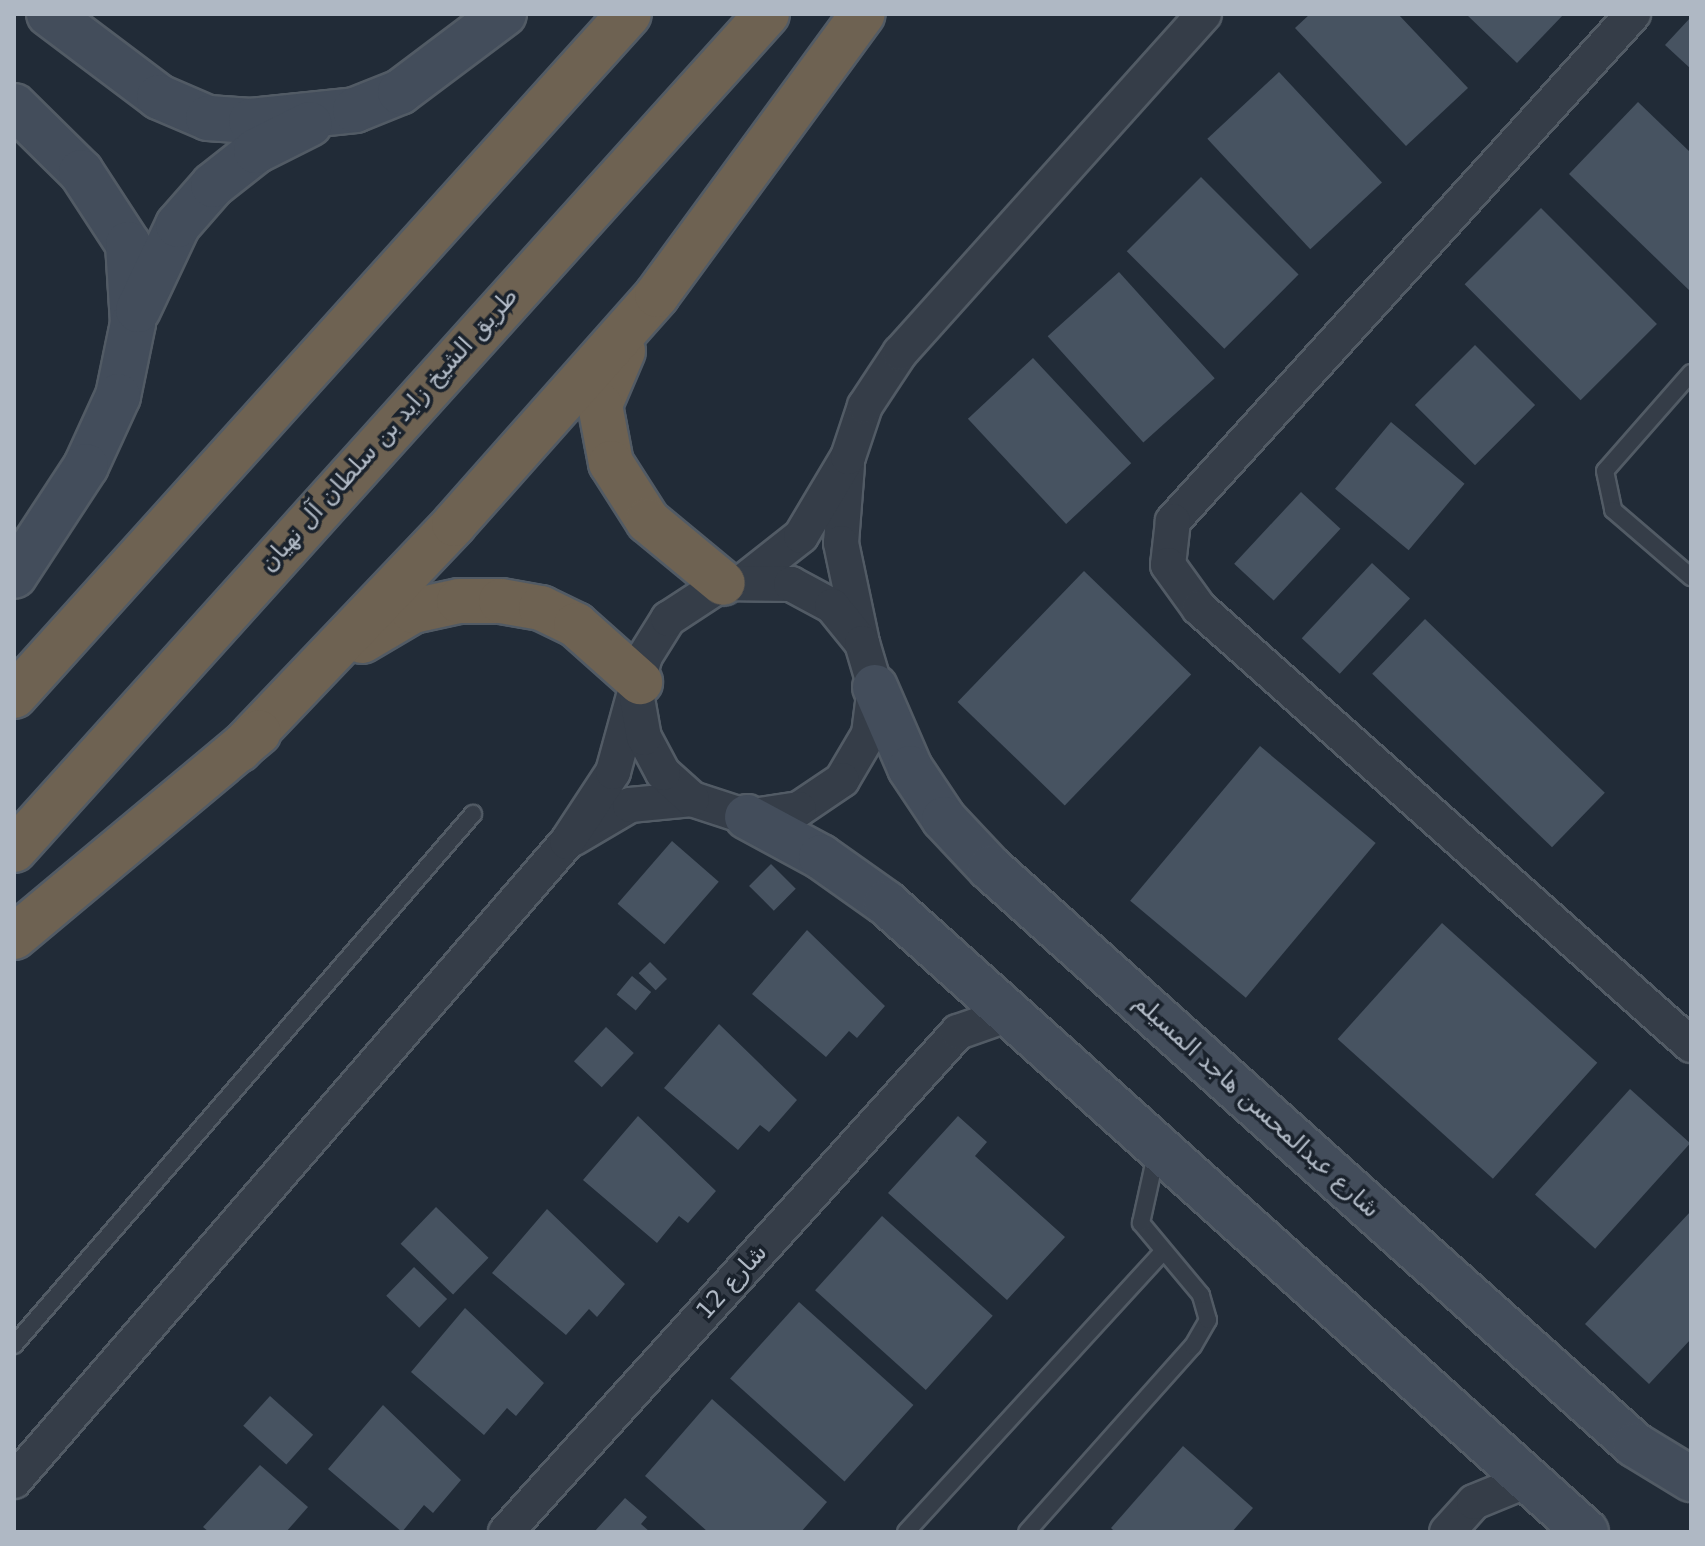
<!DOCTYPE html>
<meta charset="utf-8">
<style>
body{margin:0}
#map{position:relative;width:1705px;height:1546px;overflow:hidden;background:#212b37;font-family:"DejaVu Sans",Vazirmatn,sans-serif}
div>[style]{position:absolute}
.building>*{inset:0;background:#475361;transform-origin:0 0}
.roads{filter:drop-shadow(2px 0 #525b65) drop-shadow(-2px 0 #525b65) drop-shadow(0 2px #525b65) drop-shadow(0 -2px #525b65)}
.lane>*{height:16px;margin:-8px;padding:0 8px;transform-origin:8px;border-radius:8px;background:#353d48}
.street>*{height:34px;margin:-17px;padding:0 17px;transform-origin:17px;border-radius:17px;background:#353d48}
.secondary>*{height:44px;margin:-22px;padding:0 22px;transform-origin:22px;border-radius:22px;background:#434d5b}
.highway>*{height:44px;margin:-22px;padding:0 22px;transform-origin:22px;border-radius:22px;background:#6e6252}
span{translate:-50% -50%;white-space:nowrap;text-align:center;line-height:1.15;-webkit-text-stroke:7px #1a222c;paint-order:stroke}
.street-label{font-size:24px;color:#afb8c4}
.frame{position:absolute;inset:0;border:16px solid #afb8c4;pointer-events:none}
</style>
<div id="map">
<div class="building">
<i style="clip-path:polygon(1310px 14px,1398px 14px,1468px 88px,1406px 146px,1295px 28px)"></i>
<i style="clip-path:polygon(1466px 14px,1564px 14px,1517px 63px)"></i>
<i style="clip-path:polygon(1691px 17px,1691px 69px,1665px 45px)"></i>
<i style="left:1279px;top:72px;width:151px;height:98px;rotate:47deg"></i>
<i style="clip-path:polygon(1638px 102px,1691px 153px,1691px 292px,1569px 174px)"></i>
<i style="left:1201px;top:177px;width:138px;height:105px;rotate:45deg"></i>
<i style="left:1541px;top:208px;width:164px;height:108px;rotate:45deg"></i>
<i style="left:1119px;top:272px;width:143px;height:96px;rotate:48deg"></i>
<i style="left:1475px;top:345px;width:85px;height:85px;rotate:45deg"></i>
<i style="left:1033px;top:358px;width:144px;height:89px;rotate:47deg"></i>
<i style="left:1391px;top:422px;width:96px;height:87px;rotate:40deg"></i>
<i style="left:1301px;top:492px;width:54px;height:98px;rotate:43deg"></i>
<i style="left:1372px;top:563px;width:52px;height:103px;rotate:43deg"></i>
<i style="left:1084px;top:571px;width:149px;height:182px;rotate:44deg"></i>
<i style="left:1425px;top:619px;width:250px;height:76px;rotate:44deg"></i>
<i style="left:1260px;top:746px;width:151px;height:202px;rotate:40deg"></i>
<i style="left:672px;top:841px;width:62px;height:83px;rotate:41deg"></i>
<i style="left:771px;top:864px;width:35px;height:31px;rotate:45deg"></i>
<i style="left:1442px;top:923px;width:209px;height:156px;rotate:42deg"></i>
<i style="clip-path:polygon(807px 930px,885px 1006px,857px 1038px,849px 1031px,826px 1057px,752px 994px)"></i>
<i style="left:650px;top:962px;width:24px;height:16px;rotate:45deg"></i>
<i style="left:632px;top:976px;width:25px;height:24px;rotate:40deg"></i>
<i style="clip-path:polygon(719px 1024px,797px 1100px,769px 1132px,760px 1125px,738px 1150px,664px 1088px)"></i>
<i style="left:606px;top:1027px;width:38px;height:47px;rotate:43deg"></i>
<i style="left:1630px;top:1089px;width:81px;height:142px;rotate:42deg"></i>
<i style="clip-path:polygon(638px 1116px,716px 1191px,688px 1223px,679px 1216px,657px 1243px,583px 1180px)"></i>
<i style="clip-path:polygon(958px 1116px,987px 1142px,975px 1156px,1065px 1237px,1007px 1300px,888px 1193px)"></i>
<i style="left:436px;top:1207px;width:73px;height:51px;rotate:44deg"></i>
<i style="clip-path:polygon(547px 1209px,625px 1284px,597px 1317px,589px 1309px,566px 1335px,492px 1273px)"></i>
<i style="clip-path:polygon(1691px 1211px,1691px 1339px,1649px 1384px,1585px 1324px)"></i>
<i style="left:882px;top:1216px;width:149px;height:100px;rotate:42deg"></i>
<i style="left:414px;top:1267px;width:46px;height:40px;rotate:44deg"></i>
<i style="left:799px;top:1302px;width:154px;height:103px;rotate:42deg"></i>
<i style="clip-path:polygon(465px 1308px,544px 1383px,516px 1416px,507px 1408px,484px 1435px,411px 1372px)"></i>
<i style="left:270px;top:1396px;width:58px;height:40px;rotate:42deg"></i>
<i style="clip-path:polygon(712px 1399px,827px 1502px,801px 1532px,708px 1532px,645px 1476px)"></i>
<i style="clip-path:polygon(383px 1405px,461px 1480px,433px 1513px,424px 1505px,402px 1532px,328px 1469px)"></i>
<i style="clip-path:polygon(1183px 1446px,1253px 1508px,1232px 1532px,1115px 1532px,1111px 1528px)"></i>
<i style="clip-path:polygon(260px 1465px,308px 1507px,286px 1532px,209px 1532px,203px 1527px)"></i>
<i style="clip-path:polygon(625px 1498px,647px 1517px,641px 1524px,650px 1532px,594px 1532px)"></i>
</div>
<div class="roads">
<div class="lane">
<i style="left:1691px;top:373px;width:130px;rotate:131.3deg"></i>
<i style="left:1605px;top:471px;width:40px;rotate:78deg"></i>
<i style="left:1613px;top:510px;width:103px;rotate:40.7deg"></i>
<i style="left:14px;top:1345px;width:702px;rotate:-49.16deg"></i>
<i style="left:906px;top:1532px;width:380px;rotate:-47.5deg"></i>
<i style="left:1027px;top:1532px;width:249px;rotate:-48.3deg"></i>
<i style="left:1193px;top:1346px;width:30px;rotate:-60deg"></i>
<i style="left:1208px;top:1320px;width:26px;rotate:-106deg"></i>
<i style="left:1201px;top:1295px;width:94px;rotate:-129.8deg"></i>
<i style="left:1141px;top:1223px;width:75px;rotate:-77.6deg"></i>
</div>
<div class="street">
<i style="left:1633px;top:14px;width:685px;rotate:132.22deg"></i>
<i style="left:1173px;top:521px;width:44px;rotate:96.5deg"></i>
<i style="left:1168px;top:565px;width:53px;rotate:54.2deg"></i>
<i style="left:1199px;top:608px;width:658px;rotate:41.61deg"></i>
<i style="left:847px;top:465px;width:78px;rotate:94.4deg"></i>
<i style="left:841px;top:543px;width:97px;rotate:78.1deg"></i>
<i style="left:745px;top:580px;width:71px;rotate:-38.2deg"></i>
<i style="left:801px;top:536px;width:92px;rotate:-59.3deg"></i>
<i style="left:848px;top:457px;width:54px;rotate:-71.6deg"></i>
<i style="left:865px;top:406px;width:64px;rotate:-56.6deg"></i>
<i style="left:900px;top:353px;width:455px;rotate:-48.1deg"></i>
<i style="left:574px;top:838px;width:65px;rotate:-30.5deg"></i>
<i style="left:630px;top:805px;width:62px;rotate:-5.5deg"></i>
<i style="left:14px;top:1481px;width:845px;rotate:-49.13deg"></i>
<i style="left:567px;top:842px;width:84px;rotate:-56.7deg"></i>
<i style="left:613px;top:772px;width:120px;rotate:-74.6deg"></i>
<i style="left:645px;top:656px;width:44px;rotate:-58.1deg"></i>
<i style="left:668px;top:619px;width:66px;rotate:-33.2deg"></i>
<i style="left:723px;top:583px;width:68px;rotate:0.8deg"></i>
<i style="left:791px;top:584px;width:47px;rotate:28.2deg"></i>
<i style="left:832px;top:606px;width:48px;rotate:51deg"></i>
<i style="left:862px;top:643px;width:46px;rotate:73.5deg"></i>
<i style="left:875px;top:687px;width:47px;rotate:97.3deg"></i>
<i style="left:869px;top:734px;width:53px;rotate:120.4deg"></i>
<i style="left:842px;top:780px;width:52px;rotate:146deg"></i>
<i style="left:799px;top:809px;width:53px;rotate:171.3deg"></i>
<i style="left:747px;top:817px;width:58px;rotate:-161.9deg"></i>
<i style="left:692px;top:799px;width:39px;rotate:-138deg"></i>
<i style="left:663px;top:773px;width:40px;rotate:-118deg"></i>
<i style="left:644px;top:738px;width:40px;rotate:-100deg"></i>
<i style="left:506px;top:1532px;width:674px;rotate:-47.89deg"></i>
<i style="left:958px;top:1032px;width:57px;rotate:-19.4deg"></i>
<i style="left:1447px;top:1532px;width:40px;rotate:-48deg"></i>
<i style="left:1474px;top:1502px;width:58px;rotate:-22.2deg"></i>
</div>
<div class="secondary">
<i style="left:49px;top:14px;width:138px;rotate:37deg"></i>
<i style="left:159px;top:97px;width:53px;rotate:23.2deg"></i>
<i style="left:208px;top:118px;width:43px;rotate:4deg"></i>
<i style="left:251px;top:121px;width:105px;rotate:-6deg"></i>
<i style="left:355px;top:110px;width:48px;rotate:-21.8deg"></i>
<i style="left:400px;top:92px;width:130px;rotate:-36.9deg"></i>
<i style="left:14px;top:106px;width:94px;rotate:44.6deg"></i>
<i style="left:81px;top:172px;width:86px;rotate:56.9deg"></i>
<i style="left:128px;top:244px;width:79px;rotate:86.4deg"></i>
<i style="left:133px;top:323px;width:75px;rotate:101.6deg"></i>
<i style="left:118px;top:396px;width:77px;rotate:114.6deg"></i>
<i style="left:86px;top:466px;width:131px;rotate:123.2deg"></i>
<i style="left:138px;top:310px;width:94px;rotate:-64.8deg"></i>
<i style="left:178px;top:225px;width:53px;rotate:-48.8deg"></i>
<i style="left:213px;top:185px;width:55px;rotate:-38.3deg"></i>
<i style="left:256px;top:151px;width:60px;rotate:-26.6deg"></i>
<i style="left:875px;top:687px;width:88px;rotate:66.6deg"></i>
<i style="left:910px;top:768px;width:61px;rotate:56.3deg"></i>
<i style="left:944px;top:819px;width:67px;rotate:46.8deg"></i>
<i style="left:990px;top:868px;width:865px;rotate:41.81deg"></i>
<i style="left:1635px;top:1445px;width:66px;rotate:31.3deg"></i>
<i style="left:747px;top:817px;width:84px;rotate:28.4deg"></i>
<i style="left:821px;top:857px;width:80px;rotate:35.3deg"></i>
<i style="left:886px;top:903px;width:941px;rotate:41.94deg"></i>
</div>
<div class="highway">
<i style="left:623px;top:351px;width:59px;rotate:113.1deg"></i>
<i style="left:600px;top:405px;width:59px;rotate:79.3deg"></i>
<i style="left:611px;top:463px;width:69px;rotate:57.5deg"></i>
<i style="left:648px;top:521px;width:97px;rotate:39.6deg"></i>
<i style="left:362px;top:641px;width:59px;rotate:-30.5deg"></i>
<i style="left:413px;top:611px;width:47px;rotate:-12.3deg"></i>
<i style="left:459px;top:601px;width:42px"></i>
<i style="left:501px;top:601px;width:41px;rotate:9.9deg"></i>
<i style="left:541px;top:608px;width:39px;rotate:26deg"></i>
<i style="left:576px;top:625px;width:86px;rotate:41.7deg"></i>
<i style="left:14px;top:696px;width:918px;rotate:-47.96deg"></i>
<i style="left:239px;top:750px;width:312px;rotate:-46.4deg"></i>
<i style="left:454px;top:524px;width:306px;rotate:-48.4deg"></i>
<i style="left:657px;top:295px;width:348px;rotate:-53.8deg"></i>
<i style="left:14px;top:850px;width:1125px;rotate:-47.99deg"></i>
<i style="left:14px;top:937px;width:319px;rotate:-39.9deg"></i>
</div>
</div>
<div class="street-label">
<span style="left:389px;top:430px;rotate:-48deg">طريق الشيخ زايد بن سلطان آل نهيان</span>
<span style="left:1256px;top:1106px;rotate:42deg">شارع عبدالمحسن هاجد المسيلم</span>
<span style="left:732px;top:1282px;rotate:-48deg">شارع 12</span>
</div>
<div class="frame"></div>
</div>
